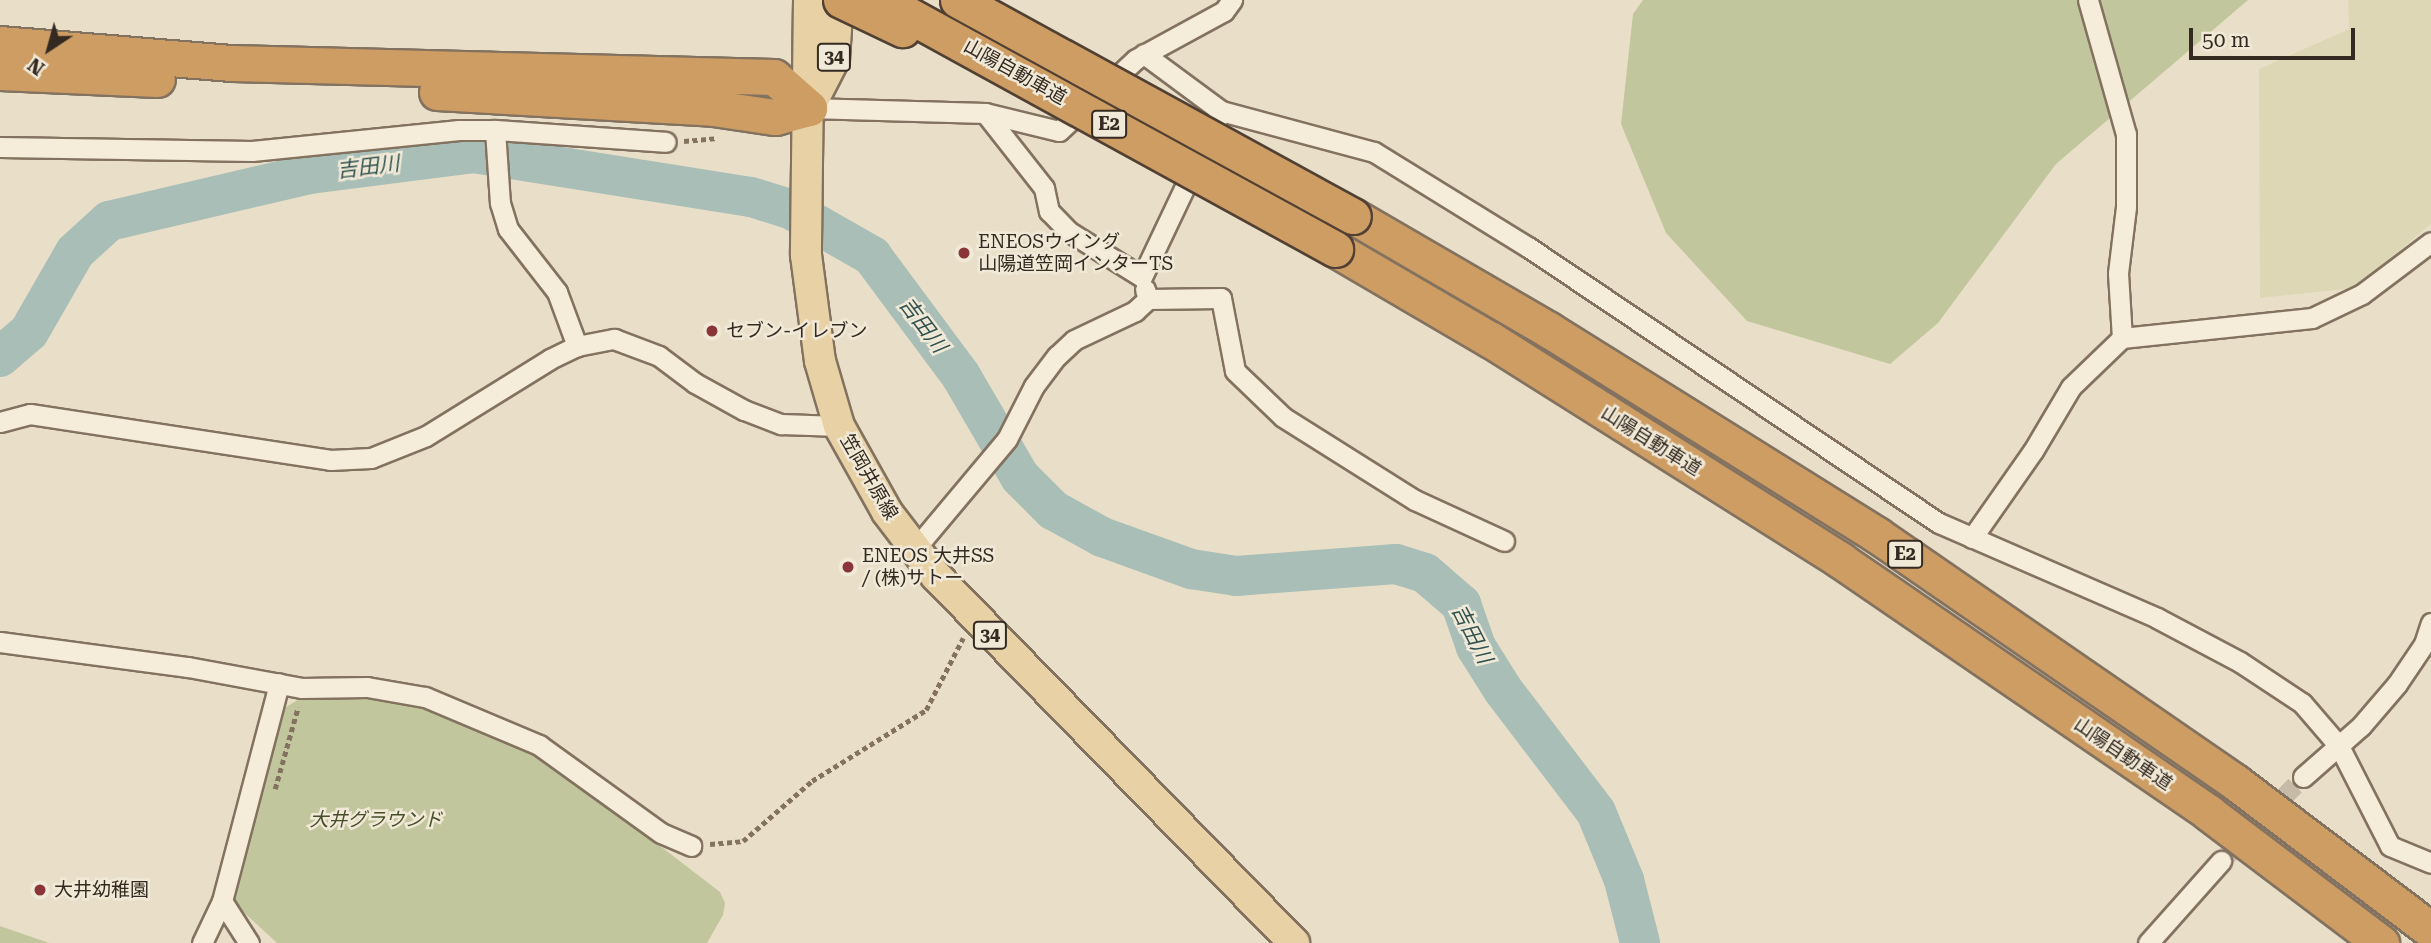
<!DOCTYPE html>
<meta charset="utf-8">
<style>
body{margin:0}
#map{position:relative;width:2431px;height:943px;overflow:hidden;background:#e9dfc8;font-family:"Roboto Serif","Noto Sans JP",serif}
div>[style]{position:absolute}
.farmland>*{inset:0;background:#ded7b6}
.green>*{inset:0;background:#c2c69d}
.river>*{height:40px;margin:-20px;padding:0 20px;transform-origin:20px;border-radius:20px;background:#a8beb7}
.minor-tunnel>*{height:19px;margin-top:-9.5px;transform-origin:0;background:repeating-linear-gradient(90deg,#c5bba7 0 19px,transparent 0 29px)}
.path>*{height:4.5px;margin-top:-2.25px;transform-origin:0;background:repeating-linear-gradient(90deg,#83725f 0 5px,transparent 0 8.5px)}
.roads{filter:drop-shadow(2px 0 #83725f) drop-shadow(-2px 0 #83725f) drop-shadow(0 2px #83725f) drop-shadow(0 -2px #83725f)}
.minor>*{height:19px;margin:-9.5px;padding:0 9.5px;transform-origin:9.5px;border-radius:9.5px;background:#f5ecda}
.primary>*{height:30px;margin:-15px;padding:0 15px;transform-origin:15px;border-radius:15px;background:#e7d1a5}
.motorway>*{height:35px;margin:-17.5px;padding:0 17.5px;transform-origin:17.5px;border-radius:17.5px;background:#cd9d64}
.bridges{filter:drop-shadow(2px 0 #514033) drop-shadow(-2px 0 #514033) drop-shadow(0 2px #514033) drop-shadow(0 -2px #514033)}
.motorway-bridge>*{height:35px;margin:-17.5px;padding:0 17.5px;transform-origin:17.5px;border-radius:17.5px;background:#cd9d64}
.dots>*{width:19px;height:19px;translate:-50% -50%;box-sizing:border-box;border:4px solid #f1e9d7;border-radius:50%}
span{translate:-50% -50%;white-space:nowrap;text-align:center;line-height:1.15;-webkit-text-stroke:5px #f1e9d7;paint-order:stroke}
.shield-label span{padding:2px 5px;background:#f1e9d7;border:2px solid;border-radius:5px;-webkit-text-stroke-width:0}
.shield-label{font-size:18px;color:#352a21;font-weight:700}
.street-label{font-size:19px;color:#352a21}
.poi-label{font-size:19px;color:#352a21}
.left{translate:0 -50%;text-align:left}
.park-label{font-size:19px;color:#464f2a;font-style:italic}
.water-label{font-size:21px;color:#325350;font-style:italic}
.north{position:absolute;left:14px;top:14px;width:70px;height:70px;-webkit-text-stroke:5px #f1e9d7;paint-order:stroke;rotate:216deg;font-size:19px;font-weight:700;line-height:28px;text-align:center;color:#352a21}
.north::after{content:'';display:block;margin:auto;width:24px;height:32px;background:#352a21;clip-path:polygon(50% 0,100% 100%,50% 72%,0 100%)}
.scale{position:absolute;left:2189px;top:28px;width:166px;height:32px;box-sizing:border-box;border:4px solid #352a21;border-top:0;padding-left:9px;font-size:21px;line-height:24px;white-space:nowrap;color:#352a21;-webkit-text-stroke:5px #f1e9d7;paint-order:stroke}
</style>
<div id="map">
<div class="farmland">
<i style="clip-path:polygon(2348px 0,2431px 0,2431px 224px,2355px 288px,2260px 298px,2259px 69px,2349px 29px)"></i>
</div>
<div class="green">
<i style="clip-path:polygon(1643px 0,2248px 0,2056px 164px,1938px 323px,1890px 364px,1747px 321px,1666px 233px,1621px 124px,1633px 14px)"></i>
<i style="clip-path:polygon(350px 692px,405px 698px,519px 743px,564px 772px,720px 892px,725px 903px,723px 915px,707px 943px,277px 943px,238px 907px,232px 893px,276px 713px,306px 695px)"></i>
<i style="clip-path:polygon(0 926px,49px 943px,0 943px)"></i>
</div>
<div class="river">
<i style="left:0;top:357px;width:38px;rotate:-41deg"></i>
<i style="left:29px;top:332px;width:92px;rotate:-60.1deg"></i>
<i style="left:75px;top:252px;width:46px;rotate:-42.4deg"></i>
<i style="left:109px;top:221px;width:206px;rotate:-13.2deg"></i>
<i style="left:310px;top:174px;width:164px;rotate:-7.3deg"></i>
<i style="left:473px;top:153px;width:281px;rotate:9deg"></i>
<i style="left:751px;top:197px;width:41px;rotate:17.1deg"></i>
<i style="left:790px;top:209px;width:95px;rotate:29.8deg"></i>
<i style="left:872px;top:256px;width:149px;rotate:53.4deg"></i>
<i style="left:961px;top:376px;width:117px;rotate:59.7deg"></i>
<i style="left:1020px;top:477px;width:47px;rotate:45deg"></i>
<i style="left:1053px;top:510px;width:56px;rotate:28.9deg"></i>
<i style="left:1102px;top:537px;width:95px;rotate:19.8deg"></i>
<i style="left:1191px;top:569px;width:46px;rotate:8.8deg"></i>
<i style="left:1236px;top:576px;width:160px;rotate:-4.3deg"></i>
<i style="left:1396px;top:564px;width:30px;rotate:17deg"></i>
<i style="left:1425px;top:573px;width:48px;rotate:40.7deg"></i>
<i style="left:1461px;top:604px;width:46px;rotate:70.8deg"></i>
<i style="left:1476px;top:647px;width:51px;rotate:57.9deg"></i>
<i style="left:1503px;top:690px;width:153px;rotate:52.7deg"></i>
<i style="left:1596px;top:812px;width:74px;rotate:67.6deg"></i>
<i style="left:1624px;top:880px;width:65px;rotate:75.7deg"></i>
</div>
<div class="minor-tunnel">
<i style="left:2221px;top:861px;width:117px;rotate:-45.7deg"></i>
</div>
<div class="path">
<i style="left:684px;top:141px;width:33px;rotate:-5deg"></i>
<i style="left:275px;top:789px;width:85px;rotate:-74.3deg"></i>
<i style="left:710px;top:844px;width:33px;rotate:-5deg"></i>
<i style="left:743px;top:841px;width:91px;rotate:-41deg"></i>
<i style="left:812px;top:781px;width:134px;rotate:-31.9deg"></i>
<i style="left:926px;top:710px;width:81px;rotate:-62.8deg"></i>
</div>
<div class="roads">
<div class="minor">
<i style="left:2088px;top:0;width:139px;rotate:74.2deg"></i>
<i style="left:2126px;top:134px;width:73px;rotate:90deg"></i>
<i style="left:2126px;top:207px;width:66px;rotate:96.9deg"></i>
<i style="left:2118px;top:273px;width:65px;rotate:86.5deg"></i>
<i style="left:1144px;top:54px;width:96px;rotate:36.5deg"></i>
<i style="left:809px;top:108px;width:176px;rotate:1.6deg"></i>
<i style="left:985px;top:113px;width:95px;rotate:51.8deg"></i>
<i style="left:1044px;top:188px;width:24px;rotate:78deg"></i>
<i style="left:1049px;top:211px;width:28px;rotate:46deg"></i>
<i style="left:1068px;top:231px;width:87px;rotate:31.9deg"></i>
<i style="left:1142px;top:277px;width:184px;rotate:-64.6deg"></i>
<i style="left:1221px;top:111px;width:158px;rotate:15deg"></i>
<i style="left:1374px;top:152px;width:181px;rotate:31.7deg"></i>
<i style="left:1528px;top:247px;width:495px;rotate:33.9deg"></i>
<i style="left:1939px;top:523px;width:238px;rotate:23.5deg"></i>
<i style="left:2157px;top:618px;width:94px;rotate:27.9deg"></i>
<i style="left:2240px;top:662px;width:74px;rotate:33.5deg"></i>
<i style="left:2302px;top:703px;width:57px;rotate:49.3deg"></i>
<i style="left:2339px;top:746px;width:112px;rotate:63deg"></i>
<i style="left:2390px;top:846px;width:44px;rotate:22.5deg"></i>
<i style="left:985px;top:113px;width:76px;rotate:13.7deg"></i>
<i style="left:1059px;top:131px;width:105px;rotate:-43.1deg"></i>
<i style="left:1136px;top:59px;width:100px;rotate:-28.6deg"></i>
<i style="left:1224px;top:11px;width:14px;rotate:-54deg"></i>
<i style="left:495px;top:130px;width:171px;rotate:4deg"></i>
<i style="left:0;top:147px;width:252px;rotate:0.9deg"></i>
<i style="left:252px;top:151px;width:208px;rotate:-5.8deg"></i>
<i style="left:459px;top:130px;width:36px"></i>
<i style="left:495px;top:130px;width:73px;rotate:86.1deg"></i>
<i style="left:500px;top:203px;width:27px;rotate:73deg"></i>
<i style="left:508px;top:229px;width:80px;rotate:52.1deg"></i>
<i style="left:557px;top:292px;width:58px;rotate:69.7deg"></i>
<i style="left:1148px;top:299px;width:73px;rotate:-0.8deg"></i>
<i style="left:1221px;top:298px;width:74px;rotate:79.1deg"></i>
<i style="left:1235px;top:371px;width:66px;rotate:43.8deg"></i>
<i style="left:1283px;top:417px;width:156px;rotate:32.2deg"></i>
<i style="left:1415px;top:500px;width:98px;rotate:24.7deg"></i>
<i style="left:0;top:422px;width:31px;rotate:-15deg"></i>
<i style="left:30px;top:414px;width:304px;rotate:8.7deg"></i>
<i style="left:330px;top:460px;width:41px;rotate:-2.8deg"></i>
<i style="left:371px;top:458px;width:59px;rotate:-21.8deg"></i>
<i style="left:426px;top:436px;width:146px;rotate:-31.8deg"></i>
<i style="left:550px;top:359px;width:30px;rotate:-26deg"></i>
<i style="left:577px;top:346px;width:38px;rotate:-11deg"></i>
<i style="left:614px;top:339px;width:48px;rotate:20.7deg"></i>
<i style="left:659px;top:356px;width:45px;rotate:36.9deg"></i>
<i style="left:695px;top:383px;width:56px;rotate:28.9deg"></i>
<i style="left:744px;top:410px;width:40px;rotate:21deg"></i>
<i style="left:781px;top:424px;width:58px;rotate:2deg"></i>
<i style="left:1972px;top:538px;width:106px;rotate:-55deg"></i>
<i style="left:2033px;top:451px;width:74px;rotate:-59.3deg"></i>
<i style="left:2071px;top:387px;width:71px;rotate:-43.9deg"></i>
<i style="left:2122px;top:338px;width:191px;rotate:-6deg"></i>
<i style="left:2312px;top:318px;width:55px;rotate:-25.6deg"></i>
<i style="left:2362px;top:294px;width:86px;rotate:-37deg"></i>
<i style="left:911px;top:546px;width:15px;rotate:-32deg"></i>
<i style="left:924px;top:538px;width:129px;rotate:-50deg"></i>
<i style="left:1007px;top:439px;width:59px;rotate:-63deg"></i>
<i style="left:1034px;top:386px;width:38px;rotate:-53deg"></i>
<i style="left:1057px;top:356px;width:23px;rotate:-43deg"></i>
<i style="left:1074px;top:340px;width:68px;rotate:-25.4deg"></i>
<i style="left:1135px;top:311px;width:18px;rotate:-43deg"></i>
<i style="left:1148px;top:299px;width:10px;rotate:-107deg"></i>
<i style="left:0;top:642px;width:190px;rotate:7.6deg"></i>
<i style="left:188px;top:667px;width:115px;rotate:10.5deg"></i>
<i style="left:301px;top:688px;width:66px;rotate:-0.9deg"></i>
<i style="left:367px;top:687px;width:59px;rotate:9.8deg"></i>
<i style="left:425px;top:697px;width:124px;rotate:22.8deg"></i>
<i style="left:539px;top:745px;width:150px;rotate:35.8deg"></i>
<i style="left:661px;top:833px;width:33px;rotate:23deg"></i>
<i style="left:2303px;top:777px;width:77px;rotate:-41.3deg"></i>
<i style="left:2361px;top:726px;width:55px;rotate:-49.4deg"></i>
<i style="left:2397px;top:684px;width:48px;rotate:-56deg"></i>
<i style="left:2424px;top:644px;width:22px;rotate:-72deg"></i>
<i style="left:222px;top:901px;width:50px;rotate:57.3deg"></i>
<i style="left:202px;top:943px;width:47px;rotate:-64.5deg"></i>
<i style="left:222px;top:901px;width:225px;rotate:-75.3deg"></i>
<i style="left:2148px;top:943px;width:110px;rotate:-48.3deg"></i>
</div>
<div class="primary">
<i style="left:809px;top:0;width:255px;rotate:90.7deg"></i>
<i style="left:806px;top:255px;width:107px;rotate:82.5deg"></i>
<i style="left:820px;top:361px;width:68px;rotate:73.7deg"></i>
<i style="left:839px;top:426px;width:98px;rotate:60.8deg"></i>
<i style="left:887px;top:512px;width:81px;rotate:52.6deg"></i>
<i style="left:936px;top:576px;width:513px;rotate:45.71deg"></i>
<i style="left:810px;top:106px;width:53px;rotate:-62.9deg"></i>
<i style="left:834px;top:59px;width:59px;rotate:-86.1deg"></i>
</div>
<div class="motorway">
<i style="left:0;top:44px;width:233px;rotate:4.7deg"></i>
<i style="left:232px;top:63px;width:542px;rotate:1.48deg"></i>
<i style="left:774px;top:77px;width:47px;rotate:41.5deg"></i>
<i style="left:0;top:72px;width:157px;rotate:2.6deg"></i>
<i style="left:437px;top:92px;width:276px;rotate:3.3deg"></i>
<i style="left:713px;top:108px;width:63px;rotate:8.3deg"></i>
<i style="left:775px;top:117px;width:35px;rotate:-15deg"></i>
<i style="left:1353px;top:216px;width:227px;rotate:30.2deg"></i>
<i style="left:1549px;top:330px;width:387px;rotate:32deg"></i>
<i style="left:1877px;top:535px;width:435px;rotate:34.6deg"></i>
<i style="left:2235px;top:782px;width:246px;rotate:37.1deg"></i>
<i style="left:1335px;top:249px;width:181px;rotate:30.3deg"></i>
<i style="left:1491px;top:340px;width:413px;rotate:32.2deg"></i>
<i style="left:1840px;top:560px;width:447px;rotate:34.4deg"></i>
<i style="left:2209px;top:813px;width:216px;rotate:37.1deg"></i>
</div>
</div>
<div class="bridges">
<div class="motorway-bridge">
<i style="left:841px;top:0;width:68px;rotate:25.4deg"></i>
<i style="left:881px;top:0;width:518px;rotate:28.74deg"></i>
<i style="left:958px;top:0;width:450px;rotate:28.7deg"></i>
</div>
</div>
<div class="dots">
<i style="left:964px;top:253px;background:#8a3638"></i>
<i style="left:712px;top:331px;background:#8a3638"></i>
<i style="left:848px;top:567px;background:#8a3638"></i>
<i style="left:40px;top:890px;background:#8a3638"></i>
</div>
<div class="shield-label">
<span style="left:834px;top:57px">34</span>
<span style="left:1109px;top:124px">E2</span>
<span style="left:1905px;top:554px">E2</span>
<span style="left:990px;top:635px">34</span>
</div>
<div class="street-label">
<span style="left:1015px;top:72px;rotate:29deg">山陽自動車道</span>
<span style="left:1651px;top:441px;rotate:32deg">山陽自動車道</span>
<span style="left:869px;top:477px;rotate:60deg">笠岡井原線</span>
<span style="left:2123px;top:754px;rotate:34deg">山陽自動車道</span>
</div>
<div class="poi-label">
<span class="left" style="left:978px;top:253px">ENEOSウイング<br>山陽道笠岡インターTS</span>
<span class="left" style="left:726px;top:331px">セブン-イレブン</span>
<span class="left" style="left:862px;top:567px">ENEOS 大井SS<br>/ (株)サトー</span>
<span class="left" style="left:54px;top:890px">大井幼稚園</span>
</div>
<div class="park-label">
<span style="left:376px;top:820px">大井グラウンド</span>
</div>
<div class="water-label">
<span style="left:368px;top:167px;rotate:-7deg">吉田川</span>
<span style="left:923px;top:325px;rotate:53deg">吉田川</span>
<span style="left:1472px;top:634px;rotate:63deg">吉田川</span>
</div>
<div class="north">N</div>
<div class="scale">50 m</div>
</div>
